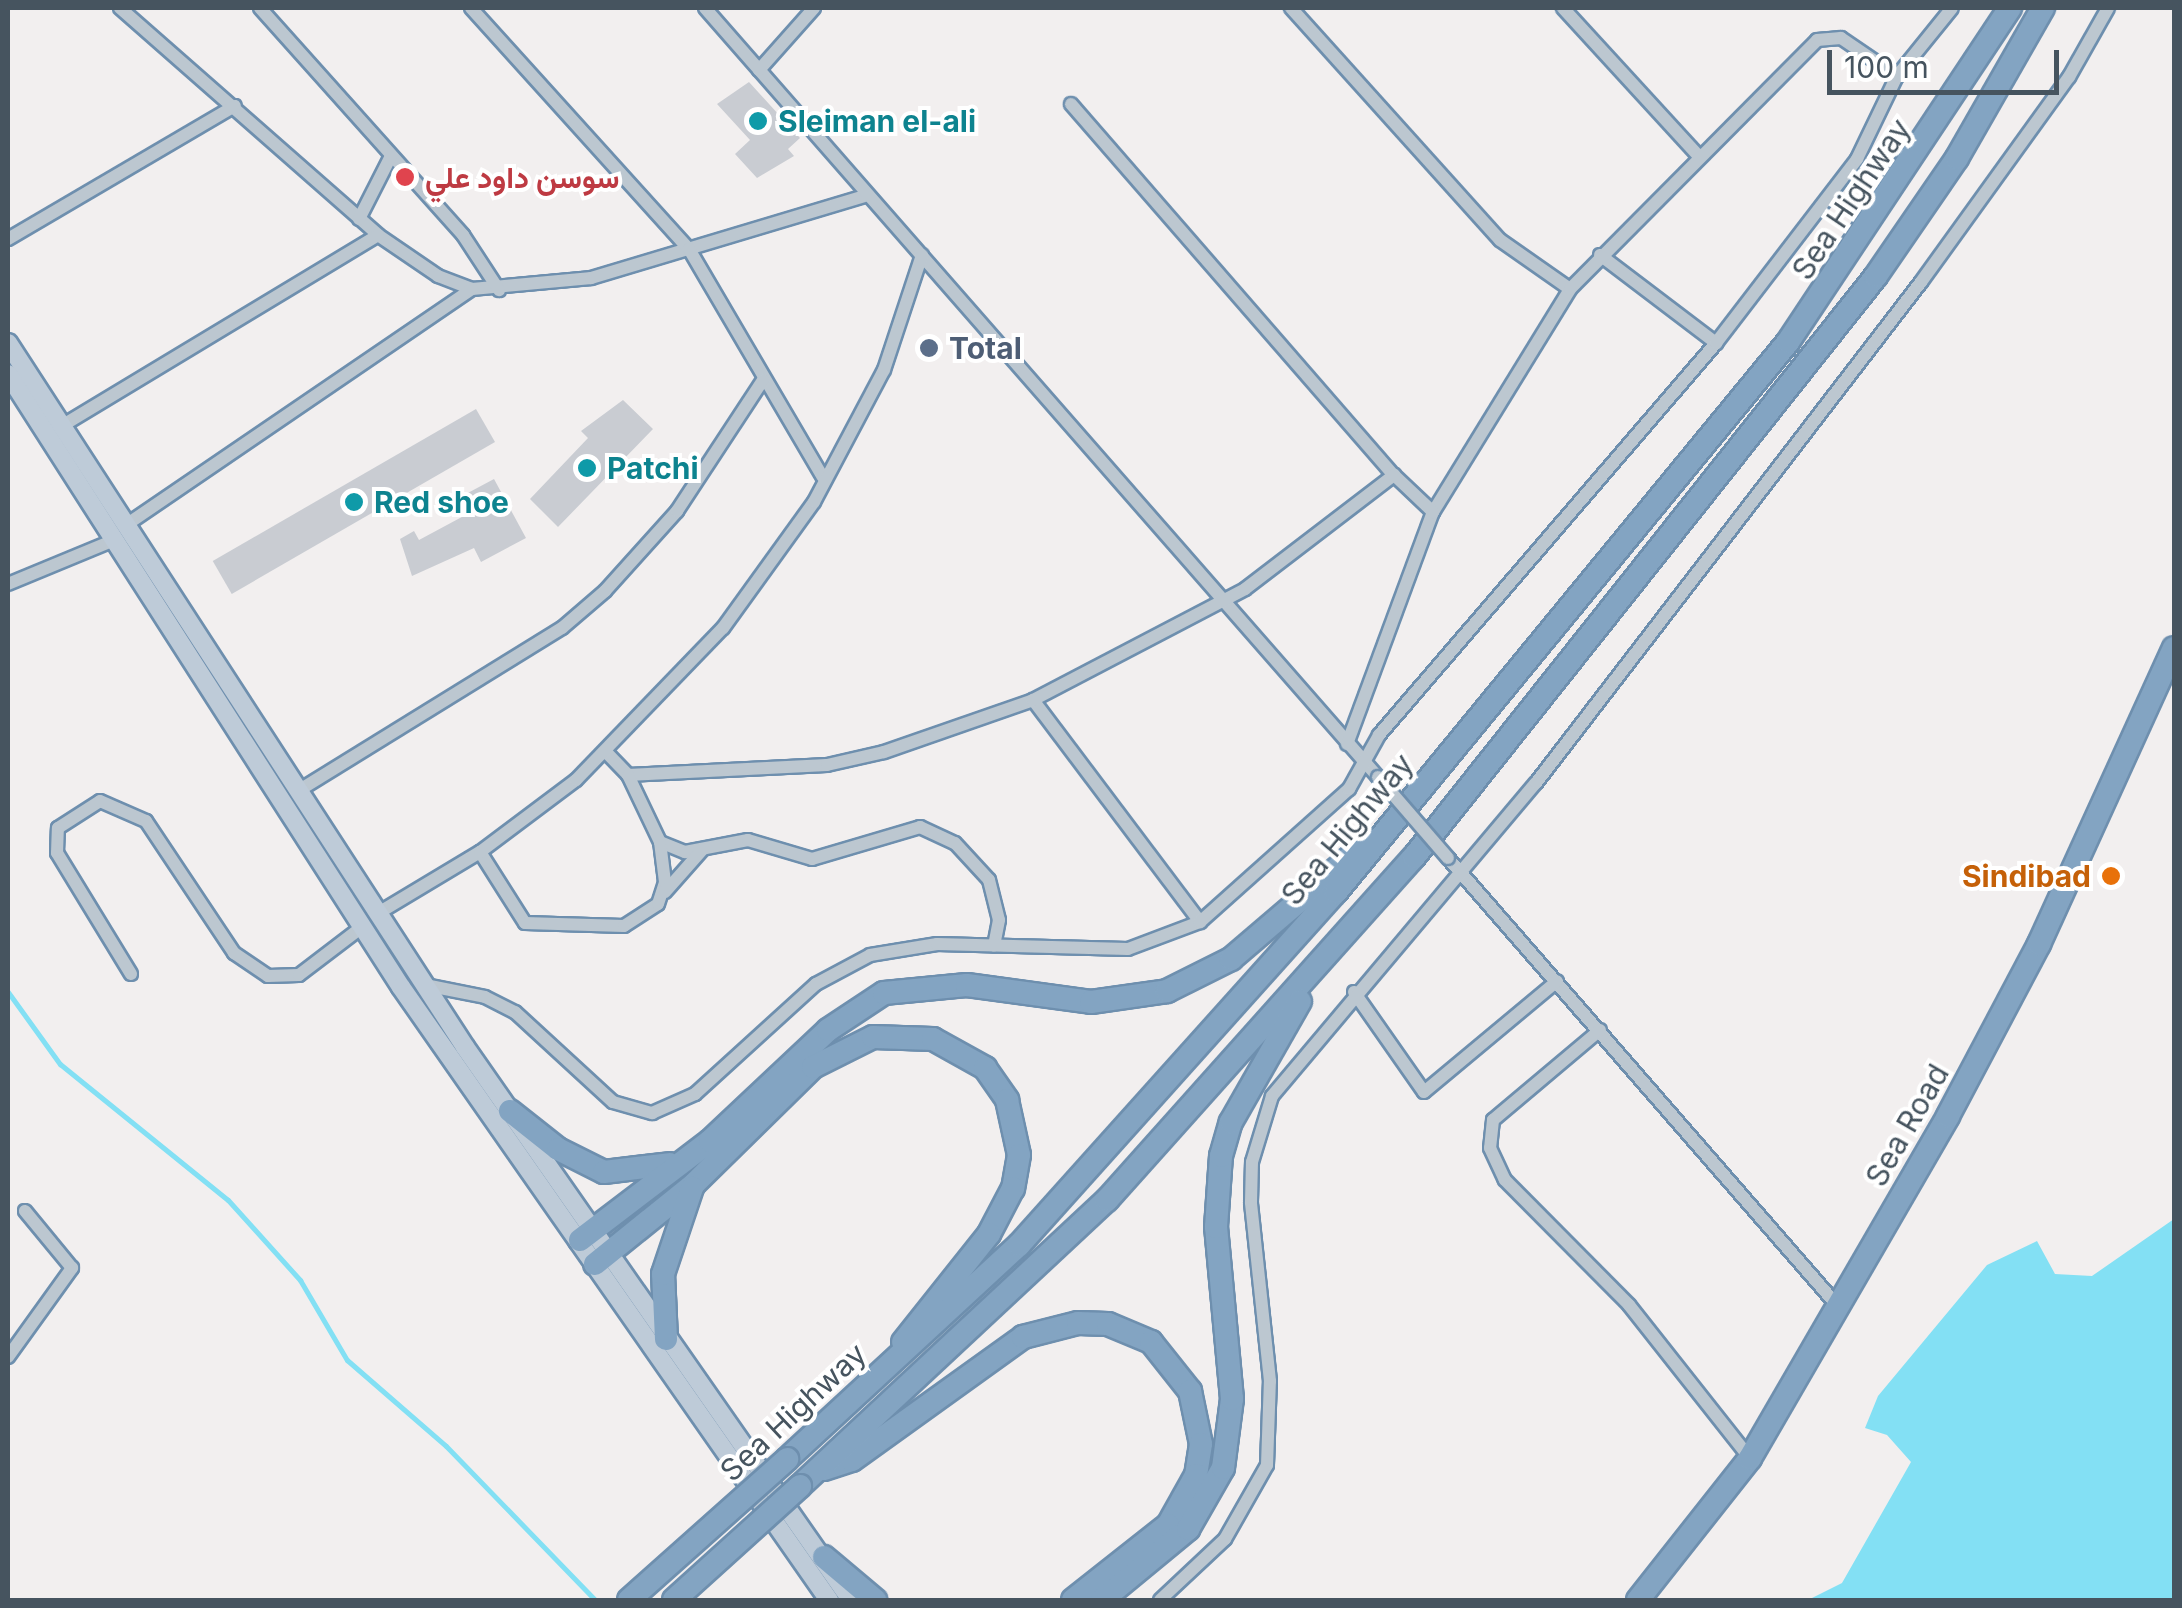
<!DOCTYPE html>
<meta charset="utf-8">
<style>
body{margin:0}
#map{position:relative;width:2182px;height:1608px;overflow:hidden;background:#f2efef;font-family:Inter,Vazirmatn,sans-serif}
div>[style]{position:absolute}
.water>*{inset:0;background:#83e0f4}
.stream>*{height:5px;margin:-2.5px;padding:0 2.5px;transform-origin:2.5px;border-radius:2.5px;background:#83e0f4}
.building>*{inset:0;background:#c9ccd2;transform-origin:0 0}
.roads{filter:drop-shadow(2px 0 #6e8fae) drop-shadow(-2px 0 #6e8fae) drop-shadow(0 2px #6e8fae) drop-shadow(0 -2px #6e8fae)}
.street>*{height:12px;margin:-6px;padding:0 6px;transform-origin:6px;border-radius:6px;background:#bcc7d0}
.secondary>*{height:18px;margin:-9px;padding:0 9px;transform-origin:9px;border-radius:9px;background:#becbd8}
.highway>*{height:22px;margin:-11px;padding:0 11px;transform-origin:11px;border-radius:11px;background:#83a4c2}
.bridges{filter:drop-shadow(2px 0 #6e8fae) drop-shadow(-2px 0 #6e8fae) drop-shadow(0 2px #6e8fae) drop-shadow(0 -2px #6e8fae)}
.street-bridge>*{height:12px;margin:-6px;padding:0 6px;transform-origin:6px;border-radius:6px;background:#bcc7d0}
.highway-bridge>*{height:22px;margin:-11px;padding:0 11px;transform-origin:11px;border-radius:11px;background:#83a4c2}
.dots>*{width:28px;height:28px;translate:-50% -50%;box-sizing:border-box;border:5px solid #fff;border-radius:50%}
span{translate:-50% -50%;white-space:nowrap;text-align:center;line-height:1.15;-webkit-text-stroke:8px #fff;paint-order:stroke}
.culture-label{font-size:30px;color:#0d838f;font-weight:700}
.left{translate:0 -50%;text-align:left}
.health-label{font-size:30px;color:#be3a42;font-weight:700}
.street-label{font-size:30px;color:#46545f}
.service-label{font-size:30px;color:#4e5e75;font-weight:700}
.food-label{font-size:30px;color:#c56008;font-weight:700}
.right{translate:-100% -50%;text-align:right}
.frame{position:absolute;inset:0;border:10px solid #46545f;pointer-events:none}
.scale{position:absolute;left:1827px;top:50px;width:232px;height:45px;box-sizing:border-box;border:5px solid #46545f;border-top:0;padding-left:12px;font-size:30px;line-height:35px;white-space:nowrap;color:#46545f;-webkit-text-stroke:8px #fff;paint-order:stroke}
</style>
<div id="map">
<div class="water">
<i style="clip-path:polygon(2174px 1219px,2174px 1600px,1808px 1600px,1842px 1583px,1911px 1462px,1887px 1435px,1865px 1428px,1878px 1396px,1987px 1265px,2037px 1241px,2055px 1274px,2092px 1276px)"></i>
</div>
<div class="stream">
<i style="left:8px;top:992px;width:89px;rotate:54.2deg"></i>
<i style="left:60px;top:1064px;width:216px;rotate:39deg"></i>
<i style="left:228px;top:1200px;width:108px;rotate:48deg"></i>
<i style="left:300px;top:1280px;width:93px;rotate:59.6deg"></i>
<i style="left:347px;top:1360px;width:131px;rotate:41deg"></i>
<i style="left:446px;top:1446px;width:214px;rotate:45.9deg"></i>
</div>
<div class="building">
<i style="clip-path:polygon(749px 82px,800px 138px,788px 149px,794px 156px,757px 178px,735px 154px,750px 140px,717px 104px)"></i>
<i style="clip-path:polygon(623px 400px,653px 429px,558px 527px,530px 499px,588px 438px,581px 431px)"></i>
<i style="left:476px;top:409px;width:38px;height:304px;rotate:60deg"></i>
<i style="clip-path:polygon(494px 479px,526px 538px,481px 562px,474px 548px,412px 576px,400px 539px,414px 531px,419px 540px,473px 511px,464px 495px)"></i>
</div>
<div class="roads">
<div class="street">
<i style="left:120px;top:8px;width:344px;rotate:41.3deg"></i>
<i style="left:378px;top:235px;width:73px;rotate:34.3deg"></i>
<i style="left:438px;top:276px;width:36px;rotate:21deg"></i>
<i style="left:472px;top:289px;width:120px;rotate:-5.3deg"></i>
<i style="left:591px;top:278px;width:285px;rotate:-16.7deg"></i>
<i style="left:260px;top:8px;width:305px;rotate:48.2deg"></i>
<i style="left:463px;top:235px;width:66px;rotate:56.8deg"></i>
<i style="left:471px;top:8px;width:325px;rotate:47.9deg"></i>
<i style="left:689px;top:249px;width:264px;rotate:59.6deg"></i>
<i style="left:705px;top:8px;width:1022px;rotate:48.81deg"></i>
<i style="left:1291px;top:8px;width:312px;rotate:48deg"></i>
<i style="left:1500px;top:240px;width:85px;rotate:35deg"></i>
<i style="left:1563px;top:8px;width:198px;rotate:47.5deg"></i>
<i style="left:759px;top:70px;width:83px;rotate:-48.4deg"></i>
<i style="left:1071px;top:104px;width:492px;rotate:49deg"></i>
<i style="left:359px;top:219px;width:71px;rotate:-63.1deg"></i>
<i style="left:8px;top:239px;width:263px;rotate:-30.4deg"></i>
<i style="left:1600px;top:255px;width:146px;rotate:37.2deg"></i>
<i style="left:60px;top:427px;width:371px;rotate:-31.1deg"></i>
<i style="left:126px;top:525px;width:419px;rotate:-34.3deg"></i>
<i style="left:8px;top:584px;width:115px;rotate:-22.5deg"></i>
<i style="left:1033px;top:700px;width:278px;rotate:53deg"></i>
<i style="left:1347px;top:744px;width:247px;rotate:-69.7deg"></i>
<i style="left:1433px;top:512px;width:262px;rotate:-58.4deg"></i>
<i style="left:1570px;top:289px;width:351px;rotate:-45.2deg"></i>
<i style="left:1817px;top:40px;width:24px;rotate:-5deg"></i>
<i style="left:1841px;top:38px;width:68px;rotate:34.2deg"></i>
<i style="left:605px;top:751px;width:33px;rotate:46deg"></i>
<i style="left:628px;top:775px;width:199px;rotate:-2.9deg"></i>
<i style="left:827px;top:765px;width:58px;rotate:-12.8deg"></i>
<i style="left:884px;top:752px;width:158px;rotate:-19.2deg"></i>
<i style="left:1033px;top:700px;width:239px;rotate:-27.6deg"></i>
<i style="left:1245px;top:589px;width:188px;rotate:-37.4deg"></i>
<i style="left:1394px;top:475px;width:54px;rotate:43.5deg"></i>
<i style="left:298px;top:791px;width:310px;rotate:-31.7deg"></i>
<i style="left:562px;top:628px;width:57px;rotate:-40.7deg"></i>
<i style="left:605px;top:591px;width:108px;rotate:-48deg"></i>
<i style="left:677px;top:511px;width:157px;rotate:-56.7deg"></i>
<i style="left:660px;top:842px;width:27px;rotate:22deg"></i>
<i style="left:685px;top:852px;width:64px;rotate:-10.8deg"></i>
<i style="left:748px;top:840px;width:67px;rotate:16.5deg"></i>
<i style="left:812px;top:859px;width:113px;rotate:-16.5deg"></i>
<i style="left:920px;top:827px;width:38px;rotate:25deg"></i>
<i style="left:955px;top:843px;width:50px;rotate:47.4deg"></i>
<i style="left:989px;top:880px;width:41px;rotate:76deg"></i>
<i style="left:999px;top:920px;width:26px;rotate:101deg"></i>
<i style="left:480px;top:852px;width:84px;rotate:57.6deg"></i>
<i style="left:525px;top:923px;width:99px;rotate:1.7deg"></i>
<i style="left:624px;top:926px;width:40px;rotate:-32.9deg"></i>
<i style="left:658px;top:904px;width:23px;rotate:-72deg"></i>
<i style="left:665px;top:882px;width:40px;rotate:-97.1deg"></i>
<i style="left:660px;top:842px;width:74px;rotate:-115.5deg"></i>
<i style="left:1448px;top:858px;width:593px;rotate:48.97deg"></i>
<i style="left:665px;top:892px;width:57px;rotate:-48.5deg"></i>
<i style="left:380px;top:912px;width:117px;rotate:-31deg"></i>
<i style="left:480px;top:852px;width:120px;rotate:-36.9deg"></i>
<i style="left:576px;top:780px;width:211px;rotate:-46deg"></i>
<i style="left:723px;top:628px;width:155px;rotate:-54.2deg"></i>
<i style="left:814px;top:502px;width:149px;rotate:-62.1deg"></i>
<i style="left:884px;top:370px;width:121px;rotate:-71.7deg"></i>
<i style="left:131px;top:974px;width:142px;rotate:-121.4deg"></i>
<i style="left:57px;top:853px;width:25px;rotate:-88deg"></i>
<i style="left:58px;top:828px;width:50px;rotate:-32.7deg"></i>
<i style="left:100px;top:801px;width:50px;rotate:23.5deg"></i>
<i style="left:146px;top:821px;width:159px;rotate:56.3deg"></i>
<i style="left:234px;top:953px;width:41px;rotate:34.1deg"></i>
<i style="left:268px;top:976px;width:31px;rotate:-2deg"></i>
<i style="left:299px;top:975px;width:79px;rotate:-37.3deg"></i>
<i style="left:425px;top:985px;width:61px;rotate:11.3deg"></i>
<i style="left:485px;top:997px;width:34px;rotate:27deg"></i>
<i style="left:515px;top:1012px;width:133px;rotate:42.6deg"></i>
<i style="left:613px;top:1102px;width:41px;rotate:15.8deg"></i>
<i style="left:652px;top:1113px;width:47px;rotate:-23.8deg"></i>
<i style="left:695px;top:1094px;width:164px;rotate:-42.3deg"></i>
<i style="left:816px;top:984px;width:61px;rotate:-28.2deg"></i>
<i style="left:870px;top:955px;width:68px;rotate:-9.3deg"></i>
<i style="left:937px;top:944px;width:191px;rotate:1.5deg"></i>
<i style="left:1128px;top:949px;width:77px;rotate:-20.6deg"></i>
<i style="left:1200px;top:922px;width:200px;rotate:-41.8deg"></i>
<i style="left:1349px;top:789px;width:62px;rotate:-60.9deg"></i>
<i style="left:1379px;top:735px;width:517px;rotate:-49.31deg"></i>
<i style="left:1716px;top:343px;width:232px;rotate:-52.5deg"></i>
<i style="left:1857px;top:159px;width:92px;rotate:-64.3deg"></i>
<i style="left:1897px;top:76px;width:87px;rotate:-51deg"></i>
<i style="left:1354px;top:992px;width:122px;rotate:55deg"></i>
<i style="left:1424px;top:1092px;width:173px;rotate:-39.8deg"></i>
<i style="left:1600px;top:1030px;width:140px;rotate:139.9deg"></i>
<i style="left:1493px;top:1120px;width:28px;rotate:96deg"></i>
<i style="left:1490px;top:1148px;width:35px;rotate:65deg"></i>
<i style="left:1505px;top:1180px;width:176px;rotate:45.2deg"></i>
<i style="left:1629px;top:1305px;width:195px;rotate:51.7deg"></i>
<i style="left:8px;top:1357px;width:110px;rotate:-54.3deg"></i>
<i style="left:72px;top:1268px;width:74px;rotate:-129.5deg"></i>
<i style="left:1160px;top:1600px;width:89px;rotate:-43.2deg"></i>
<i style="left:1225px;top:1539px;width:85px;rotate:-60.4deg"></i>
<i style="left:1267px;top:1465px;width:84px;rotate:-88deg"></i>
<i style="left:1270px;top:1381px;width:180px;rotate:-96.1deg"></i>
<i style="left:1251px;top:1202px;width:40px;rotate:-88.6deg"></i>
<i style="left:1252px;top:1162px;width:69px;rotate:-73.1deg"></i>
<i style="left:1272px;top:1096px;width:409px;rotate:-49.9deg"></i>
<i style="left:1536px;top:783px;width:632px;rotate:-52.46deg"></i>
<i style="left:1921px;top:282px;width:253px;rotate:-54.2deg"></i>
<i style="left:2069px;top:77px;width:79px;rotate:-60.5deg"></i>
</div>
<div class="secondary">
<i style="left:8px;top:343px;width:839px;rotate:57.01deg"></i>
<i style="left:465px;top:1047px;width:674px;rotate:55.08deg"></i>
<i style="left:8px;top:374px;width:728px;rotate:57.34deg"></i>
<i style="left:401px;top:987px;width:748px;rotate:55.08deg"></i>
</div>
<div class="highway">
<i style="left:510px;top:1111px;width:61px;rotate:38.4deg"></i>
<i style="left:558px;top:1149px;width:51px;rotate:26.6deg"></i>
<i style="left:604px;top:1172px;width:66px;rotate:-6.9deg"></i>
<i style="left:580px;top:1240px;width:163px;rotate:-37.3deg"></i>
<i style="left:710px;top:1141px;width:162px;rotate:-43.2deg"></i>
<i style="left:828px;top:1030px;width:67px;rotate:-33.5deg"></i>
<i style="left:884px;top:993px;width:83px;rotate:-5.5deg"></i>
<i style="left:967px;top:985px;width:125px;rotate:7.8deg"></i>
<i style="left:1091px;top:1002px;width:77px;rotate:-8.2deg"></i>
<i style="left:1167px;top:991px;width:72px;rotate:-26.6deg"></i>
<i style="left:1231px;top:959px;width:182px;rotate:-40.5deg"></i>
<i style="left:595px;top:1264px;width:127px;rotate:-38.9deg"></i>
<i style="left:694px;top:1184px;width:167px;rotate:-44.5deg"></i>
<i style="left:813px;top:1067px;width:67px;rotate:-26.6deg"></i>
<i style="left:873px;top:1037px;width:60px;rotate:1.9deg"></i>
<i style="left:933px;top:1039px;width:60px;rotate:29.1deg"></i>
<i style="left:985px;top:1068px;width:39px;rotate:55deg"></i>
<i style="left:1007px;top:1100px;width:56px;rotate:77.7deg"></i>
<i style="left:1019px;top:1155px;width:34px;rotate:100deg"></i>
<i style="left:1013px;top:1188px;width:52px;rotate:117.6deg"></i>
<i style="left:989px;top:1234px;width:138px;rotate:128.5deg"></i>
<i style="left:666px;top:1339px;width:65px;rotate:-92.6deg"></i>
<i style="left:663px;top:1274px;width:91px;rotate:-71.4deg"></i>
<i style="left:787px;top:1459px;width:316px;rotate:-42.7deg"></i>
<i style="left:1019px;top:1245px;width:474px;rotate:-48.1deg"></i>
<i style="left:1336px;top:892px;width:712px;rotate:-50.59deg"></i>
<i style="left:1788px;top:342px;width:401px;rotate:-56.4deg"></i>
<i style="left:824px;top:1469px;width:29px;rotate:-18deg"></i>
<i style="left:852px;top:1460px;width:211px;rotate:-35.7deg"></i>
<i style="left:1023px;top:1337px;width:57px;rotate:-14.3deg"></i>
<i style="left:1078px;top:1323px;width:30px;rotate:2deg"></i>
<i style="left:1108px;top:1324px;width:47px;rotate:22.7deg"></i>
<i style="left:1151px;top:1342px;width:63px;rotate:51.5deg"></i>
<i style="left:1190px;top:1391px;width:54px;rotate:78.3deg"></i>
<i style="left:1201px;top:1444px;width:31px;rotate:99deg"></i>
<i style="left:1196px;top:1475px;width:57px;rotate:119.2deg"></i>
<i style="left:1168px;top:1525px;width:121px;rotate:141.7deg"></i>
<i style="left:800px;top:1486px;width:420px;rotate:-43deg"></i>
<i style="left:1107px;top:1200px;width:460px;rotate:-48.2deg"></i>
<i style="left:1414px;top:857px;width:742px;rotate:-51.51deg"></i>
<i style="left:1876px;top:276px;width:143px;rotate:-55.5deg"></i>
<i style="left:1957px;top:158px;width:173px;rotate:-60.2deg"></i>
<i style="left:824px;top:1557px;width:67px;rotate:40.1deg"></i>
<i style="left:1102px;top:1600px;width:112px;rotate:-39.5deg"></i>
<i style="left:1188px;top:1529px;width:70px;rotate:-60.2deg"></i>
<i style="left:1223px;top:1468px;width:70px;rotate:-82.6deg"></i>
<i style="left:1232px;top:1399px;width:173px;rotate:-95.3deg"></i>
<i style="left:1216px;top:1227px;width:71px;rotate:-86deg"></i>
<i style="left:1221px;top:1156px;width:35px;rotate:-74deg"></i>
<i style="left:1231px;top:1122px;width:139px;rotate:-60.3deg"></i>
<i style="left:1638px;top:1600px;width:181px;rotate:-51.7deg"></i>
<i style="left:1750px;top:1458px;width:395px;rotate:-59.9deg"></i>
<i style="left:1948px;top:1116px;width:195px;rotate:-62.1deg"></i>
<i style="left:2039px;top:944px;width:325px;rotate:-65.5deg"></i>
</div>
</div>
<div class="bridges">
<div class="street-bridge">
<i style="left:1378px;top:777px;width:107px;rotate:49.2deg"></i>
</div>
<div class="highway-bridge">
<i style="left:629px;top:1600px;width:212px;rotate:-41.7deg"></i>
<i style="left:674px;top:1600px;width:170px;rotate:-42.1deg"></i>
</div>
</div>
<div class="dots">
<i style="left:758px;top:121px;background:#0f9aa8"></i>
<i style="left:405px;top:177px;background:#e0444e"></i>
<i style="left:929px;top:348px;background:#5c6f8a"></i>
<i style="left:587px;top:468px;background:#0f9aa8"></i>
<i style="left:354px;top:502px;background:#0f9aa8"></i>
<i style="left:2111px;top:876px;background:#e8710a"></i>
</div>
<div class="culture-label">
<span class="left" style="left:778px;top:121px">Sleiman el-ali</span>
<span class="left" style="left:607px;top:468px">Patchi</span>
<span class="left" style="left:374px;top:502px">Red shoe</span>
</div>
<div class="health-label">
<span class="left" style="left:425px;top:177px">سوسن داود علي</span>
</div>
<div class="street-label">
<span style="left:1851px;top:199px;rotate:-56deg">Sea Highway</span>
<span style="left:1347px;top:829px;rotate:-50deg">Sea Highway</span>
<span style="left:1907px;top:1125px;rotate:-60deg">Sea Road</span>
<span style="left:793px;top:1412px;rotate:-43deg">Sea Highway</span>
</div>
<div class="service-label">
<span class="left" style="left:949px;top:348px">Total</span>
</div>
<div class="food-label">
<span class="right" style="left:2091px;top:876px">Sindibad</span>
</div>
<div class="frame"></div>
<div class="scale">100 m</div>
</div>
